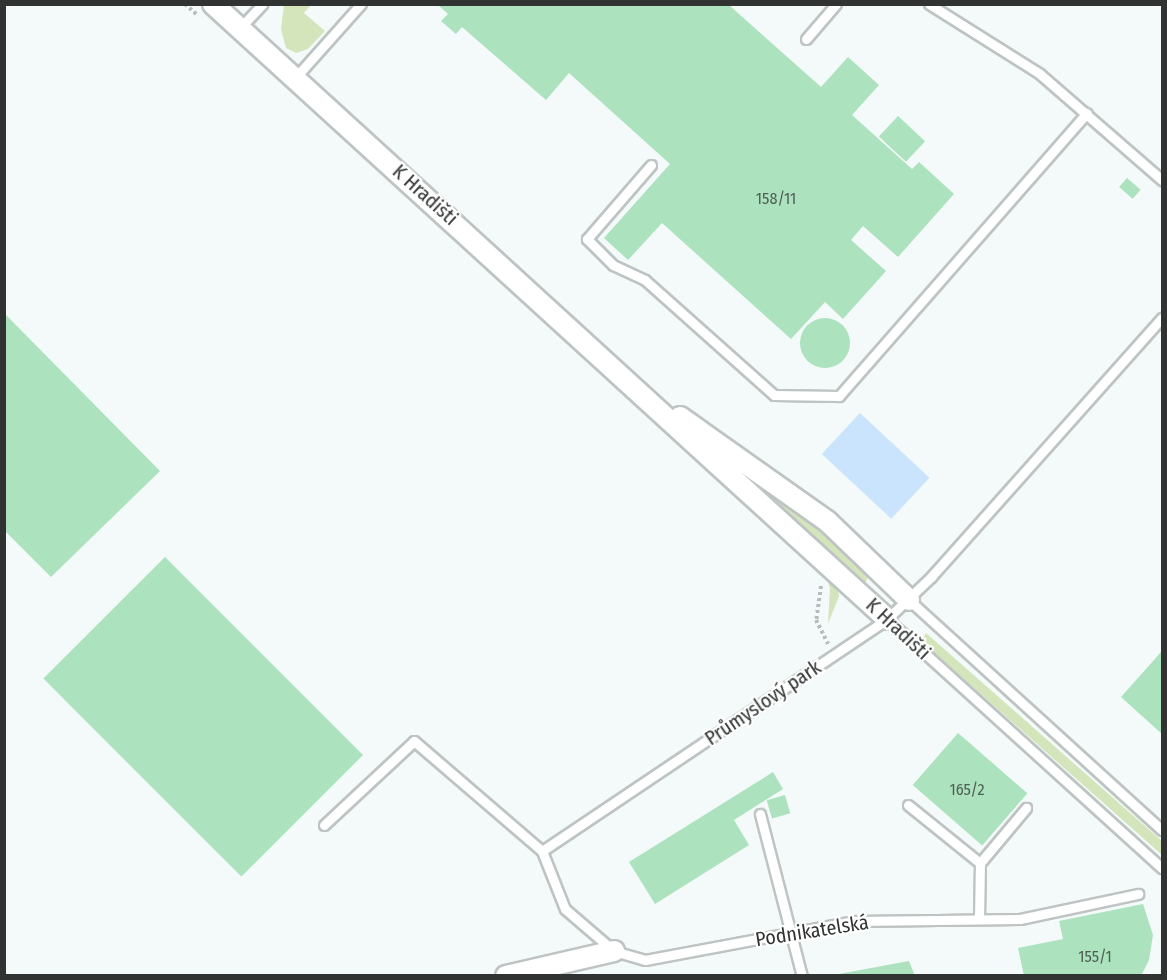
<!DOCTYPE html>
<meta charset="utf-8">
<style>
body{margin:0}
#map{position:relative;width:1167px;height:980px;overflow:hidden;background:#f3faf9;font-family:"Fira Sans Condensed",sans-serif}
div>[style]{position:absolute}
.green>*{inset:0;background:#d5e5bb}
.water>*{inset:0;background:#cae4fd;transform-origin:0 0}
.building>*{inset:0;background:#ace2be;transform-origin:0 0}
.round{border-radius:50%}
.path>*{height:4px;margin-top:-2px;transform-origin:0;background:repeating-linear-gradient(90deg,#b7bdbc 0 3px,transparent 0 6px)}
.roads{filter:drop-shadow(2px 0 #bec4c3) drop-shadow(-2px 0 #bec4c3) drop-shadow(0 2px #bec4c3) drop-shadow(0 -2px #bec4c3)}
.service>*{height:9px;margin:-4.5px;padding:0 4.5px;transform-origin:4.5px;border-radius:4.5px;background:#fff}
.minor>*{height:20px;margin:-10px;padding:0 10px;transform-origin:10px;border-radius:10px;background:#fff}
span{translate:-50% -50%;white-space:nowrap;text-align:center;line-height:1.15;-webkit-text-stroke:4.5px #fff;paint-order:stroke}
.number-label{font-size:16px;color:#4f5f55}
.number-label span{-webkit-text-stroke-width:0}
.street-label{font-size:20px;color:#303332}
.frame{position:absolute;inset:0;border:6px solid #303332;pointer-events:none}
</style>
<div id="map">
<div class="green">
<i style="clip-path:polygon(284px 5px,311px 5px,304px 13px,325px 31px,308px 49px,296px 53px,286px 48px,281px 29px)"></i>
<i style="clip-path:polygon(731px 459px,808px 512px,870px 571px,866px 582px,861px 582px,730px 466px)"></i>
<i style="clip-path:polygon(824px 569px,837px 585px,839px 596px,828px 624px,830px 588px)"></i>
<i style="clip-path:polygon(926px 633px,1162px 841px,1162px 855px,921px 641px)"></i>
</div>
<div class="water">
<i style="left:860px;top:413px;width:95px;height:56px;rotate:43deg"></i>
</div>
<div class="building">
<i style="clip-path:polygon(438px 5px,729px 5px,821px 87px,848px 57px,879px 85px,852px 115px,912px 169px,919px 162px,954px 194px,898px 257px,863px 226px,851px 240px,886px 271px,843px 319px,825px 302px,791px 339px,662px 223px,628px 260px,604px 238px,670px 164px,569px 73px,546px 100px,462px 27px,456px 34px,441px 21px,448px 14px)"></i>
<i style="left:898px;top:116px;width:37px;height:28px;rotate:43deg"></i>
<i style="left:1127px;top:178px;width:18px;height:12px;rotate:41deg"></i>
<i style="clip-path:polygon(4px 313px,160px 471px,51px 577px,4px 530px)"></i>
<i class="round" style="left:800px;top:318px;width:50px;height:50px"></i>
<i style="left:165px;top:557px;width:280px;height:172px;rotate:45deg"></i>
<i style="clip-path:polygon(1162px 651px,1162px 734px,1121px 697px)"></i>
<i style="left:958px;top:733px;width:92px;height:69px;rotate:41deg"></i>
<i style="clip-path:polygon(773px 772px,783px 789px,734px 820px,749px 845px,655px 904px,629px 862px)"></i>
<i style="left:785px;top:795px;width:19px;height:19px;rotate:74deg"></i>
<i style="clip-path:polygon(1143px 904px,1153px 935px,1149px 960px,1141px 976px,1024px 976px,1018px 948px,1063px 939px,1059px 921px)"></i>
<i style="clip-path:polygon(909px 961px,915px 976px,839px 976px,839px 974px)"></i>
</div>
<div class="path">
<i style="left:185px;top:4px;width:15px;rotate:42deg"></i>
<i style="left:821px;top:586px;width:34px;rotate:98deg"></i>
<i style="left:816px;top:620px;width:27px;rotate:63deg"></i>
</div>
<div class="roads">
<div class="service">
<i style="left:929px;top:4px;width:131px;rotate:32.2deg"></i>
<i style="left:1040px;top:74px;width:162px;rotate:41deg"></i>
<i style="left:240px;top:28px;width:33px;rotate:-47deg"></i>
<i style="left:806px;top:39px;width:46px;rotate:-49.4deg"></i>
<i style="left:295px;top:78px;width:99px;rotate:-48.3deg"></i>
<i style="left:651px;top:165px;width:98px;rotate:130.9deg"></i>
<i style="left:587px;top:239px;width:37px;rotate:45deg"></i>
<i style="left:613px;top:265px;width:35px;rotate:25deg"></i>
<i style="left:645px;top:280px;width:173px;rotate:41.7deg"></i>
<i style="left:774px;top:395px;width:65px;rotate:0.9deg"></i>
<i style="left:839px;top:396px;width:376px;rotate:-48.8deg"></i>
<i style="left:909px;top:600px;width:342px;rotate:42.3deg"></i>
<i style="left:887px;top:619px;width:371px;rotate:42.2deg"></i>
<i style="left:908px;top:805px;width:92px;rotate:38.9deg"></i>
<i style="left:760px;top:814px;width:167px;rotate:75.5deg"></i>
<i style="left:324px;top:825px;width:123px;rotate:-43deg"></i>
<i style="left:414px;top:741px;width:169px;rotate:40.7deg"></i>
<i style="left:542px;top:851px;width:62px;rotate:68.4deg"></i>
<i style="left:565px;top:909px;width:65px;rotate:40.6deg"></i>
<i style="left:614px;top:951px;width:32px;rotate:16deg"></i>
<i style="left:645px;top:960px;width:213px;rotate:-10.6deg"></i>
<i style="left:854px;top:921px;width:166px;rotate:-0.7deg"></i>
<i style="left:1020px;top:919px;width:121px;rotate:-12deg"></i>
<i style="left:542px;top:851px;width:416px;rotate:-33.9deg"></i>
<i style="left:887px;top:619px;width:61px;rotate:-43.7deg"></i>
<i style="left:931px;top:577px;width:347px;rotate:-48.3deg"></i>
<i style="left:979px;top:919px;width:56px;rotate:-89deg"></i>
<i style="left:980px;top:863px;width:72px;rotate:-50.1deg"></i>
</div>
<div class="minor">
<i style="left:213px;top:4px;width:912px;rotate:42.38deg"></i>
<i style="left:680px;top:417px;width:180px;rotate:35.3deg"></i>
<i style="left:827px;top:521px;width:114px;rotate:43.9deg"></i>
<i style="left:506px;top:976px;width:111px;rotate:-13deg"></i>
</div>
</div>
<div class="number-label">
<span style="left:776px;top:199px">158/11</span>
<span style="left:967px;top:790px">165/2</span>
<span style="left:1095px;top:957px">155/1</span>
</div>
<div class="street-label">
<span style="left:425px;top:195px;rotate:42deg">K Hradišti</span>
<span style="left:898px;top:629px;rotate:43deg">K Hradišti</span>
<span style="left:763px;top:703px;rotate:-34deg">Průmyslový park</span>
<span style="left:812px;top:931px;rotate:-9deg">Podnikatelská</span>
</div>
<div class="frame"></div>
</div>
